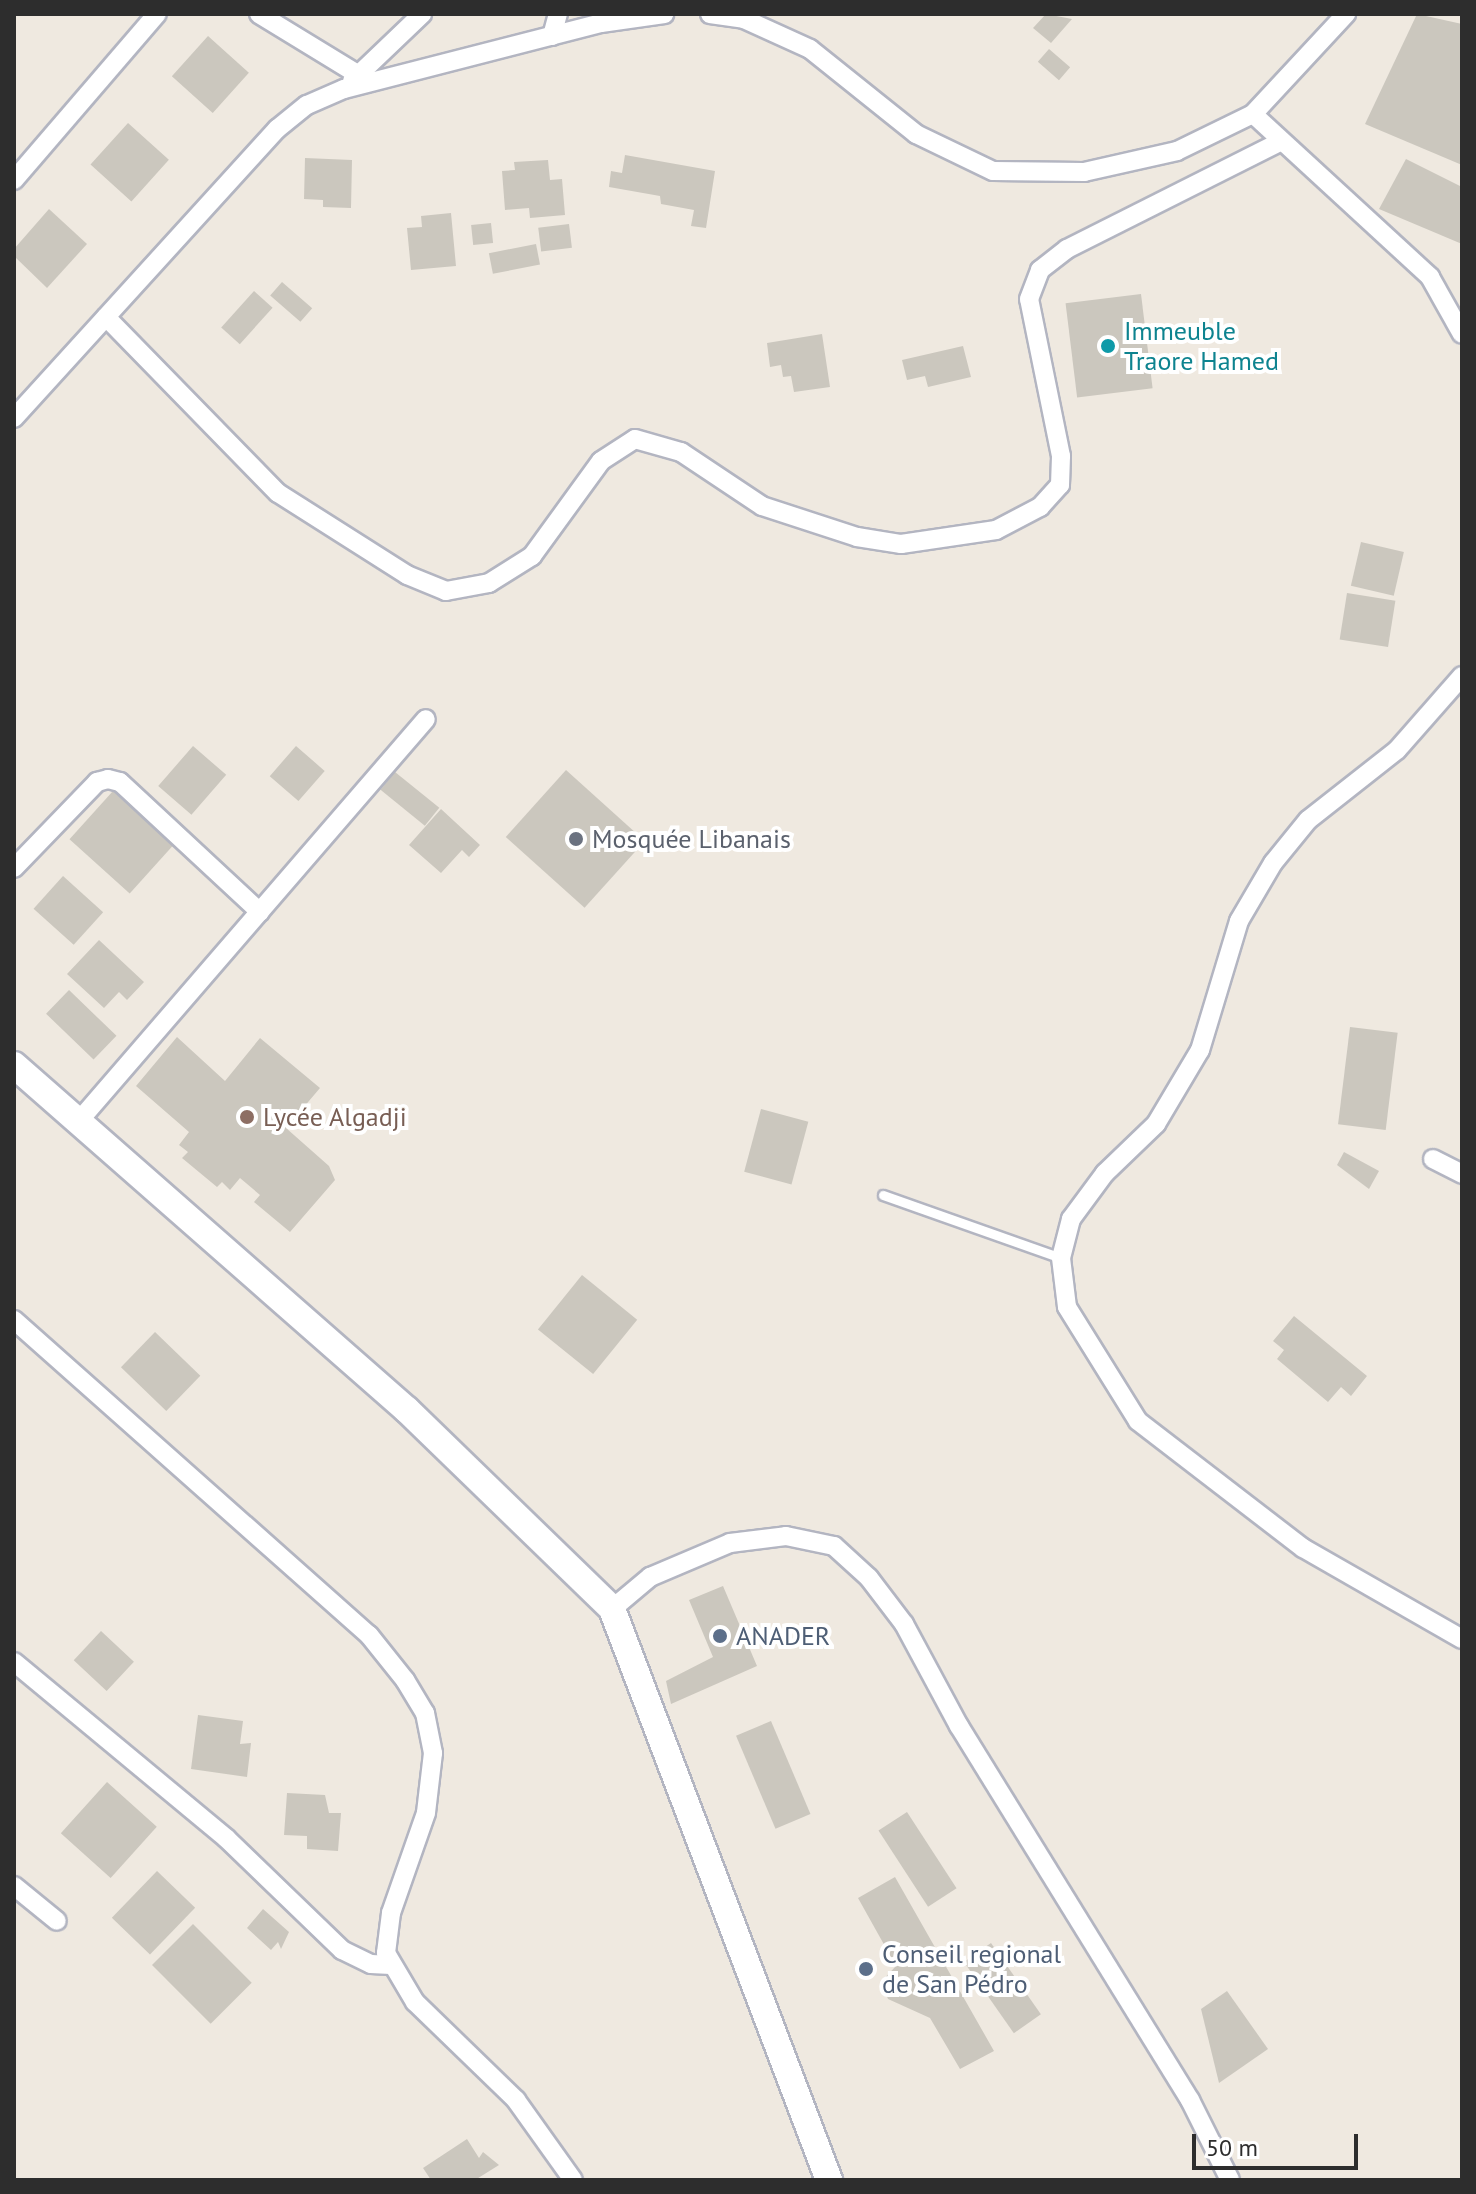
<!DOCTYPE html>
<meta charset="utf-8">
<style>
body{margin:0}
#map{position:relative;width:1476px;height:2194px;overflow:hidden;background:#efe9e0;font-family:"PT Sans",sans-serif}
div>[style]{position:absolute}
.building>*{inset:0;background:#cbc7be;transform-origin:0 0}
.roads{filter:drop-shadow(2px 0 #b3b5c1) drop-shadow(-2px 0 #b3b5c1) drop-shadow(0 2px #b3b5c1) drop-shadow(0 -2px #b3b5c1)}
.lane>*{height:9px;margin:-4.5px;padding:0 4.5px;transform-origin:4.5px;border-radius:4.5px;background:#fff}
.street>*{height:18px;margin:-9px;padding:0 9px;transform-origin:9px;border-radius:9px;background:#fff}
.secondary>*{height:26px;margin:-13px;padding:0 13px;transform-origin:13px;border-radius:13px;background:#fff}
.dots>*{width:22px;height:22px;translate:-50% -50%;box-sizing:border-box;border:4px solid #fff;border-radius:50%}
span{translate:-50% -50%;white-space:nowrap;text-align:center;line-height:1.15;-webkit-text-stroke:8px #fff;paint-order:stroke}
.culture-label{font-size:26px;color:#0d838f}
.left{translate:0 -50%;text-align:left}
.worship-label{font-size:26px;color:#5b616d}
.education-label{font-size:26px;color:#785e54}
.service-label{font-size:26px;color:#4e5e75}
.frame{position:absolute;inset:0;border:16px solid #2d2d2d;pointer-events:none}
.scale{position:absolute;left:1192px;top:2134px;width:166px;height:36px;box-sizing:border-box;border:4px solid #2d2d2d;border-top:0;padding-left:10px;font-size:24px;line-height:28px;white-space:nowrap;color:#2d2d2d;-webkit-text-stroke:6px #fff;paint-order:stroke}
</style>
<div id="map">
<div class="building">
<i style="clip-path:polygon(1046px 14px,1072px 19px,1051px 43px,1033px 28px)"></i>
<i style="clip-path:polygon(1417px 14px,1462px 24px,1462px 165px,1365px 124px)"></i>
<i style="left:208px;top:36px;width:55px;height:54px;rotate:42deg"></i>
<i style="left:1049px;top:49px;width:28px;height:17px;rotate:41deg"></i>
<i style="left:128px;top:123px;width:55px;height:56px;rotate:42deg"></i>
<i style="clip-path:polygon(625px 155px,715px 171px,706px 228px,691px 226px,694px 210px,661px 204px,660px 196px,609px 187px,611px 171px,622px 173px)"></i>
<i style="clip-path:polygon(305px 158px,352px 160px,351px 208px,323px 207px,323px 200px,304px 199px)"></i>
<i style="clip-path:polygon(1406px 159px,1462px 187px,1462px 244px,1379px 209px)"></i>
<i style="clip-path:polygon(548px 160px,550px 180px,562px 179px,565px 215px,530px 218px,529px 208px,505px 210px,502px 171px,515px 170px,514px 162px)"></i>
<i style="clip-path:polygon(49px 209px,87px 244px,47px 288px,14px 256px,14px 249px)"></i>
<i style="clip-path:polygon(451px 213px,456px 266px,411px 270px,407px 228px,422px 227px,421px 216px)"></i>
<i style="left:491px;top:223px;width:20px;height:20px;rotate:84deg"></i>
<i style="left:569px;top:224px;width:24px;height:31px;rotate:83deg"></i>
<i style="left:536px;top:244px;width:21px;height:48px;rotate:79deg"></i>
<i style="left:282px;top:282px;width:40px;height:18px;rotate:41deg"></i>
<i style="left:254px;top:291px;width:25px;height:49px;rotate:42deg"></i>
<i style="left:1141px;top:294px;width:95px;height:76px;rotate:83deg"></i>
<i style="clip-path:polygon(822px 334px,830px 387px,794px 392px,791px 376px,783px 377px,781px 365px,770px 367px,767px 343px)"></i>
<i style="clip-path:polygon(963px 346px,971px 377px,928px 387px,925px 376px,907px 380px,902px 360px)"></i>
<i style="left:1361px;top:542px;width:44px;height:45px;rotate:13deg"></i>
<i style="left:1347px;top:593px;width:49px;height:47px;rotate:9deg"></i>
<i style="left:193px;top:746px;width:44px;height:53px;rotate:41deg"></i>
<i style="left:296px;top:746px;width:38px;height:40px;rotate:41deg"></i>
<i style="left:566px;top:770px;width:106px;height:90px;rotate:42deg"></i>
<i style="left:395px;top:772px;width:57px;height:23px;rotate:39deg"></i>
<i style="left:113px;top:791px;width:81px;height:65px;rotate:42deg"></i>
<i style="clip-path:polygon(441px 809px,480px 845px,469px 857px,462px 850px,441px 873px,409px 845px)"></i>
<i style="left:63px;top:876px;width:54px;height:44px;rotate:42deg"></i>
<i style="clip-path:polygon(99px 940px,144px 982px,127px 1000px,119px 992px,104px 1008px,67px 974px)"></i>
<i style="left:69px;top:990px;width:66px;height:33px;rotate:44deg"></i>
<i style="left:1350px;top:1027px;width:48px;height:98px;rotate:7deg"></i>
<i style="clip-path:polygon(177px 1037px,225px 1081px,260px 1038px,320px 1088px,286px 1128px,329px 1166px,335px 1180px,290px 1232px,254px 1202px,260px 1195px,240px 1178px,230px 1190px,222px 1182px,217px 1187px,182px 1158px,188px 1152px,179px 1145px,189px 1132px,136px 1086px)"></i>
<i style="left:761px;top:1109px;width:49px;height:65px;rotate:15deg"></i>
<i style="clip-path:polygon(1344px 1152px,1379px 1171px,1369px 1189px,1337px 1165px)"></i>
<i style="left:582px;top:1275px;width:71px;height:70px;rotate:39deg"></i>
<i style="clip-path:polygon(1294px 1316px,1367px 1376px,1351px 1396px,1341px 1387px,1328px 1402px,1277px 1359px,1284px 1350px,1273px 1341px)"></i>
<i style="left:155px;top:1332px;width:63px;height:49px;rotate:44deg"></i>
<i style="clip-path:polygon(723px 1586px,757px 1666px,671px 1704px,666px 1681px,713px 1657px,689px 1600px)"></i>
<i style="left:101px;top:1631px;width:45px;height:40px;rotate:43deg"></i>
<i style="clip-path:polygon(198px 1715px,243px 1721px,240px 1744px,251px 1743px,247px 1777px,191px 1769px)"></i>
<i style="left:771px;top:1721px;width:101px;height:38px;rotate:67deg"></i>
<i style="left:107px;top:1782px;width:67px;height:69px;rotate:42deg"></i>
<i style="clip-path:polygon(287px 1793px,325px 1795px,329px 1813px,341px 1813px,338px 1851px,307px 1849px,307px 1836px,284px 1835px)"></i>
<i style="left:907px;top:1812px;width:91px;height:34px;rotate:57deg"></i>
<i style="left:157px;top:1871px;width:53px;height:65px;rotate:44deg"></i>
<i style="clip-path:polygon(895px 1877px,994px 2051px,960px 2069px,930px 2018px,888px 1999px,881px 1982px,896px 1966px,858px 1898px)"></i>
<i style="clip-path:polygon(263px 1909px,289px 1932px,281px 1949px,278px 1942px,271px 1950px,247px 1928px)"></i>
<i style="left:193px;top:1924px;width:83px;height:58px;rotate:45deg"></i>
<i style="left:991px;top:1943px;width:87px;height:33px;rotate:55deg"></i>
<i style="clip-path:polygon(1227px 1991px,1268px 2049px,1219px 2083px,1201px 2009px)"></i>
<i style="clip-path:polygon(467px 2139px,479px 2158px,483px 2152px,499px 2165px,475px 2180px,431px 2180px,423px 2168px)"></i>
</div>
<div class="roads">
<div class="lane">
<i style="left:883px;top:1195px;width:189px;rotate:19.5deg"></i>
</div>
<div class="street">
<i style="left:259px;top:14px;width:117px;rotate:31.4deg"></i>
<i style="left:710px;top:14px;width:34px;rotate:8deg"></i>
<i style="left:744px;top:19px;width:72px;rotate:24.4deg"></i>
<i style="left:810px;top:49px;width:136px;rotate:38.7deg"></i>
<i style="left:916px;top:134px;width:85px;rotate:25.7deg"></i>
<i style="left:993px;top:171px;width:91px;rotate:0.6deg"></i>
<i style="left:1084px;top:172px;width:95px;rotate:-12.7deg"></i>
<i style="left:1177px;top:151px;width:85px;rotate:-26deg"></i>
<i style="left:1253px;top:114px;width:137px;rotate:-47.1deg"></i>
<i style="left:552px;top:36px;width:23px;rotate:-75deg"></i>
<i style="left:352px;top:81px;width:97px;rotate:-43.7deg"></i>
<i style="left:1253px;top:114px;width:241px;rotate:42.6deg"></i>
<i style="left:1430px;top:277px;width:65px;rotate:60.7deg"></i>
<i style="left:14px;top:180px;width:219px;rotate:-49.3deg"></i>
<i style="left:106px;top:317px;width:246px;rotate:45.7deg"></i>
<i style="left:278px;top:493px;width:153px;rotate:32.4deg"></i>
<i style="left:407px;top:575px;width:42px;rotate:22.3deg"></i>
<i style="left:446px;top:591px;width:44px;rotate:-10.5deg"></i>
<i style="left:489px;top:583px;width:51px;rotate:-32.1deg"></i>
<i style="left:532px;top:556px;width:117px;rotate:-54deg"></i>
<i style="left:601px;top:461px;width:40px;rotate:-32.9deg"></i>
<i style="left:635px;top:439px;width:48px;rotate:15.8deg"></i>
<i style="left:681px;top:452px;width:97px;rotate:33.7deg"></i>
<i style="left:762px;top:506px;width:100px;rotate:18.1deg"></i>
<i style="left:857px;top:537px;width:45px;rotate:9deg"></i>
<i style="left:901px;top:544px;width:96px;rotate:-8.4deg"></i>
<i style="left:996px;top:530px;width:50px;rotate:-27.6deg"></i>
<i style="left:1040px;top:507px;width:30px;rotate:-48deg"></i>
<i style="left:1060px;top:485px;width:29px;rotate:-88deg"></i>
<i style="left:1061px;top:456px;width:160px;rotate:-101.5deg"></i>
<i style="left:1029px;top:299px;width:31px;rotate:-69deg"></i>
<i style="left:1040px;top:270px;width:34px;rotate:-38deg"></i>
<i style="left:1067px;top:249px;width:238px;rotate:-26.7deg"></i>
<i style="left:14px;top:418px;width:391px;rotate:-47.7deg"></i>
<i style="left:277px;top:129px;width:38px;rotate:-39deg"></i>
<i style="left:307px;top:105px;width:40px;rotate:-23.4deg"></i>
<i style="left:344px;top:89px;width:265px;rotate:-14.4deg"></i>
<i style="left:601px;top:23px;width:64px;rotate:-8.1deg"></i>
<i style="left:1462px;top:676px;width:98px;rotate:131.3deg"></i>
<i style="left:1397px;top:750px;width:113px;rotate:141.8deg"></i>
<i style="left:1308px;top:820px;width:55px;rotate:129.1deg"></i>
<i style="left:1273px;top:863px;width:67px;rotate:120.4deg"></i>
<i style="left:1239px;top:921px;width:135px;rotate:106.8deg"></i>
<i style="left:1200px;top:1050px;width:86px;rotate:120.7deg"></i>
<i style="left:1156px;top:1124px;width:71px;rotate:136.1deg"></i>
<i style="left:1105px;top:1173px;width:57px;rotate:126.5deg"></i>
<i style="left:1071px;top:1219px;width:40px;rotate:104.4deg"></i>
<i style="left:1061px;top:1258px;width:49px;rotate:83deg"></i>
<i style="left:1067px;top:1307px;width:134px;rotate:58.1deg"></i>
<i style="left:1138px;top:1421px;width:208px;rotate:37.6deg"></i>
<i style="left:1303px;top:1548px;width:183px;rotate:29.8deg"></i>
<i style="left:14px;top:868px;width:120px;rotate:-46deg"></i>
<i style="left:97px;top:782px;width:11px;rotate:-15deg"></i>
<i style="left:108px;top:779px;width:12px;rotate:14deg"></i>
<i style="left:120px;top:782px;width:191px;rotate:42.9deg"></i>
<i style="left:78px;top:1122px;width:532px;rotate:-49.19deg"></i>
<i style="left:1433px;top:1159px;width:33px;rotate:27deg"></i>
<i style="left:14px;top:1320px;width:475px;rotate:41.6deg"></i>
<i style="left:369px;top:1635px;width:58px;rotate:51.3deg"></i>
<i style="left:405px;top:1680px;width:39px;rotate:59deg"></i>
<i style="left:425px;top:1713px;width:41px;rotate:78.7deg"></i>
<i style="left:433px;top:1753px;width:60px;rotate:96.7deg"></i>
<i style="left:426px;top:1813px;width:106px;rotate:109.3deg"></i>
<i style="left:391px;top:1913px;width:40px;rotate:97.1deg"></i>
<i style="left:386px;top:1953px;width:57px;rotate:59.4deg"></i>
<i style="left:415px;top:2002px;width:141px;rotate:44.1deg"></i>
<i style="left:516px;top:2100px;width:98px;rotate:54.5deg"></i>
<i style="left:612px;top:1609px;width:50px;rotate:-40.1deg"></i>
<i style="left:650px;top:1577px;width:87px;rotate:-23deg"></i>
<i style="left:730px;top:1543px;width:56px;rotate:-7.1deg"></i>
<i style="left:786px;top:1536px;width:49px;rotate:11.8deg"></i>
<i style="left:834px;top:1546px;width:47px;rotate:42.4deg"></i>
<i style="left:869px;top:1578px;width:58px;rotate:52.7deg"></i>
<i style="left:904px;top:1624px;width:116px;rotate:61.7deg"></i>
<i style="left:959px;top:1726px;width:440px;rotate:58.3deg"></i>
<i style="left:1190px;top:2100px;width:89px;rotate:63.4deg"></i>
<i style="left:14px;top:1662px;width:276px;rotate:39.7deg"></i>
<i style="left:226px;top:1838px;width:161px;rotate:44deg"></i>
<i style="left:342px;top:1950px;width:32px;rotate:26deg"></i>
<i style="left:371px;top:1964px;width:20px;rotate:3deg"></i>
<i style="left:14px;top:1886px;width:55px;rotate:39.1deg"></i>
</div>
<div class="secondary">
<i style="left:14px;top:1065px;width:523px;rotate:41.28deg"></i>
<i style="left:407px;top:1410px;width:286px;rotate:44.1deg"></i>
<i style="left:612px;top:1609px;width:611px;rotate:69.19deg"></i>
</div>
</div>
<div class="dots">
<i style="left:1108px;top:346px;background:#0f9aa8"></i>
<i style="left:576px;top:839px;background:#6b7280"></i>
<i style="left:247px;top:1117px;background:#8d6e63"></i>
<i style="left:720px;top:1636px;background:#5c6f8a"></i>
<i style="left:866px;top:1969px;background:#5c6f8a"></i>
</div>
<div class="culture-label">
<span class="left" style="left:1124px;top:346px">Immeuble<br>Traore Hamed</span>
</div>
<div class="worship-label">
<span class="left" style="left:592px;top:839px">Mosquée Libanais</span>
</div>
<div class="education-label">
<span class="left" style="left:263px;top:1117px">Lycée Algadji</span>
</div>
<div class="service-label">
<span class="left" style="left:736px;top:1636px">ANADER</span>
<span class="left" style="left:882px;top:1969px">Conseil regional<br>de San Pédro</span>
</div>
<div class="frame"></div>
<div class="scale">50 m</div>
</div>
